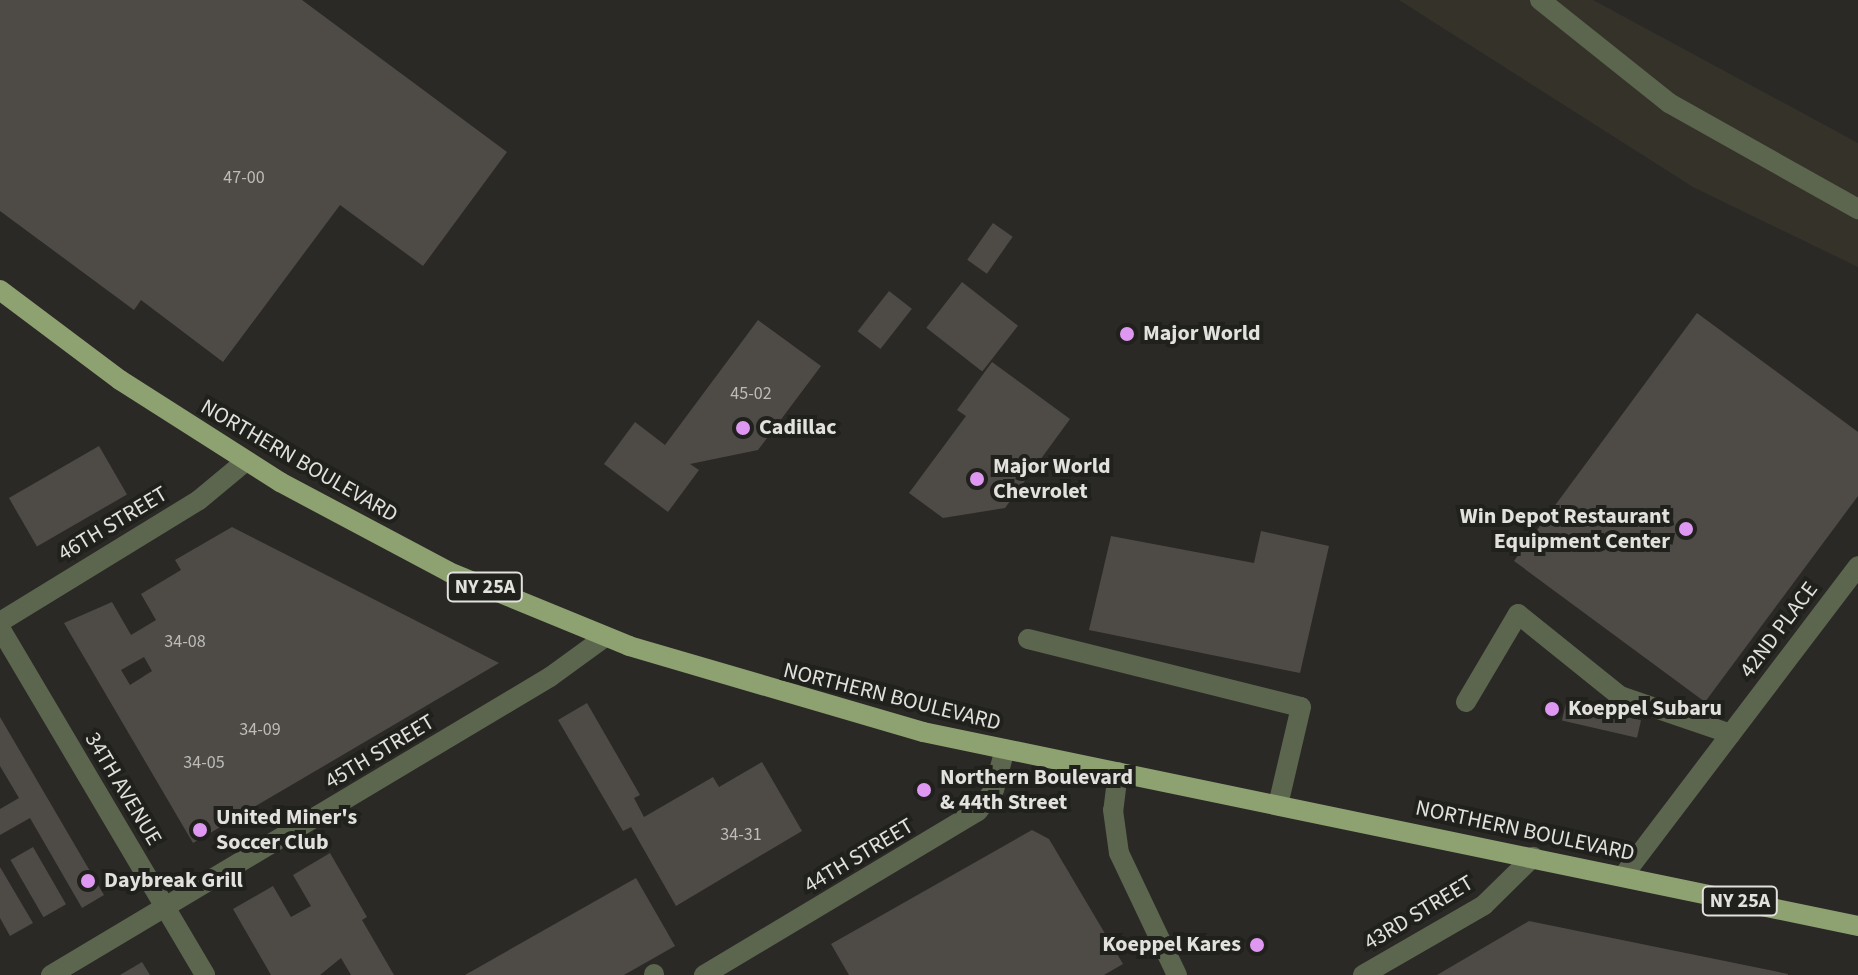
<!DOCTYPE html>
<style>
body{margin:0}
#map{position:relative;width:1858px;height:975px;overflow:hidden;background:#2a2925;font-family:"Source Sans 3",sans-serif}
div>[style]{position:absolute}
.built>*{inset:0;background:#353329}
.building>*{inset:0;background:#4e4b47;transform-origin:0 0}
.minor>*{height:20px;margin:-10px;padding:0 10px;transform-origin:10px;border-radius:10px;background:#5c664e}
.major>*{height:20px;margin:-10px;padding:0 10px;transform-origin:10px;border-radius:10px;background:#8ea171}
.dots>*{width:22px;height:22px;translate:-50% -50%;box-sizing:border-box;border:4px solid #20201c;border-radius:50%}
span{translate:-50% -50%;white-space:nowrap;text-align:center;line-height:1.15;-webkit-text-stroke:8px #20201c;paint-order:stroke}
.number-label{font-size:18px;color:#bdbcb8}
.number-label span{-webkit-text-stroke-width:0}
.shield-label span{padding:2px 6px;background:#20201c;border:2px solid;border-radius:6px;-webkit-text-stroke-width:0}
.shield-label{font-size:20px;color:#e2e1de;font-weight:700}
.poi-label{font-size:22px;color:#e2e1de;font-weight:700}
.left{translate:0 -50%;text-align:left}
.right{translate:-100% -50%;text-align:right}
.street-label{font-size:22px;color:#e2e1de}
</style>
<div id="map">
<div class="built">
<i style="clip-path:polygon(1399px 0,1593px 0,1858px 143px,1858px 267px,1693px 187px)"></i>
</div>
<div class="building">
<i style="clip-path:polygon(0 0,302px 0,507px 152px,423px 266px,340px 205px,223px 362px,141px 300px,134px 310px,0 211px)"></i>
<i style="left:993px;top:223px;width:24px;height:45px;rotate:35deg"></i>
<i style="left:962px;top:282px;width:71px;height:58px;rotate:38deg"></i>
<i style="left:889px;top:291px;width:29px;height:51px;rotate:38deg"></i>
<i style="clip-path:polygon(1697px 313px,1858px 432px,1858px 496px,1705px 702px,1514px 561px)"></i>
<i style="clip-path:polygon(758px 320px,821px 366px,758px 450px,690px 464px,699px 470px,668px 512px,604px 464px,635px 422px,665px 445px)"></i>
<i style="clip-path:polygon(992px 362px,1070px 419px,1005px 508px,943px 518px,909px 493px,966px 416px,957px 410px)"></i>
<i style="left:99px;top:446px;width:56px;height:104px;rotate:60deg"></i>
<i style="clip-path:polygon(evenodd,232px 527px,499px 663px,193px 843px,64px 623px,112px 602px,131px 635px,156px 620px,141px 594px,181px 570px,175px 560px,232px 527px,144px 657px,152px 671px,130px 685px,121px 670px,144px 657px)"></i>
<i style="clip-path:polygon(1261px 531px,1329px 546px,1300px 673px,1089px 630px,1111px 536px,1254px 563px)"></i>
<i style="clip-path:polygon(587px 703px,640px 795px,634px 798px,644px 817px,713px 777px,719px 787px,762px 762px,802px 831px,676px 906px,631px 827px,623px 831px,558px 720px)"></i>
<i style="left:1566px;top:703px;width:77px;height:18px;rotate:13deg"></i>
<i style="clip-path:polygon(0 717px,104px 895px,82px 908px,30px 818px,0 835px,0 809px,19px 798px,0 766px)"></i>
<i style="clip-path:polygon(1032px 830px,1049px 839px,1123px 964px,1104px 975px,849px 975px,831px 944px)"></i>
<i style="left:33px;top:847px;width:66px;height:26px;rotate:60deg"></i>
<i style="clip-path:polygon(330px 853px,367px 917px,362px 920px,394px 975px,351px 975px,341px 958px,320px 975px,271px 975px,233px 909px,273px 886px,291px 917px,311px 906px,293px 875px)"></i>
<i style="clip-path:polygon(0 867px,33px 923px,10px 936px,0 918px)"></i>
<i style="clip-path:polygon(636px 878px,675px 946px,624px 975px,465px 975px)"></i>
<i style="clip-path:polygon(1529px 921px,1788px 974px,1788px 975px,1437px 975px)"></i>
<i style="clip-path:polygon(142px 962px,150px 975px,120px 975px)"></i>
</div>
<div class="minor">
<i style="left:1540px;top:0;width:165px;rotate:38.6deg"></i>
<i style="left:1669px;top:103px;width:217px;rotate:29.3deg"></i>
<i style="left:0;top:622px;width:233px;rotate:-31.5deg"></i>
<i style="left:199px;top:500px;width:61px;rotate:-39.7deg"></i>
<i style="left:0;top:628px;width:403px;rotate:59.4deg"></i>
<i style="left:1028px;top:639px;width:281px;rotate:14deg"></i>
<i style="left:1301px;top:707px;width:101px;rotate:103.2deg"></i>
<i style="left:1466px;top:702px;width:102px;rotate:-59.4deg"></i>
<i style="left:1518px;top:614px;width:131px;rotate:38.8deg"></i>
<i style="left:1620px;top:696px;width:117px;rotate:18.9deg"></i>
<i style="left:1118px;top:772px;width:38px;rotate:97deg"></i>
<i style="left:1113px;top:810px;width:43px;rotate:82.1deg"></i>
<i style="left:1119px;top:853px;width:135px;rotate:64.6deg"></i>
<i style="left:1623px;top:876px;width:389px;rotate:-52.8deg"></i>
<i style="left:654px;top:974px;width:1px;rotate:90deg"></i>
<i style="left:51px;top:975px;width:581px;rotate:-30.85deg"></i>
<i style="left:550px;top:677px;width:68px;rotate:-36deg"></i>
<i style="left:704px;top:975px;width:319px;rotate:-30.9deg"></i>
<i style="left:978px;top:811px;width:26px;rotate:-53deg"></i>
<i style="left:994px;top:790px;width:42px;rotate:-75deg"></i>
<i style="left:1363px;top:975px;width:140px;rotate:-30deg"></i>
<i style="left:1484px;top:905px;width:69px;rotate:-44.4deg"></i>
</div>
<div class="major">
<i style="left:0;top:290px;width:150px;rotate:36.9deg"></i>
<i style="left:120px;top:380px;width:190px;rotate:32.5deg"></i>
<i style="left:280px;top:482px;width:191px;rotate:28deg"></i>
<i style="left:449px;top:572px;width:195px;rotate:22.3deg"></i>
<i style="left:629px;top:646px;width:306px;rotate:16.3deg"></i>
<i style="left:923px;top:732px;width:955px;rotate:11.72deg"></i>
</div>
<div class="dots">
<i style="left:1127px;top:334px;background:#df98f2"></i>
<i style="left:743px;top:428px;background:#df98f2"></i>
<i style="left:977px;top:479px;background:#df98f2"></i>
<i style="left:1686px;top:529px;background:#df98f2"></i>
<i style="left:1552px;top:709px;background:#df98f2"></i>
<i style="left:924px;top:790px;background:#df98f2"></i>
<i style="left:200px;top:830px;background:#df98f2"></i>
<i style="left:88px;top:881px;background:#df98f2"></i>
<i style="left:1257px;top:945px;background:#df98f2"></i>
</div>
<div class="number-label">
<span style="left:244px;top:178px">47-00</span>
<span style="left:751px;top:394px">45-02</span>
<span style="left:185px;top:642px">34-08</span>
<span style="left:260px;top:730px">34-09</span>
<span style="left:204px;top:763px">34-05</span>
<span style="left:741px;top:835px">34-31</span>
</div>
<div class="shield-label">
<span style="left:485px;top:587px">NY 25A</span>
<span style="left:1740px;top:901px">NY 25A</span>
</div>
<div class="poi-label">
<span class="left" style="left:1143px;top:334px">Major World</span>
<span class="left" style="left:759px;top:428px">Cadillac</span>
<span class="left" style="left:993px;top:479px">Major World<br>Chevrolet</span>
<span class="right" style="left:1670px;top:529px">Win Depot Restaurant<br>Equipment Center</span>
<span class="left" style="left:1568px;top:709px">Koeppel Subaru</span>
<span class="left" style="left:940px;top:790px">Northern Boulevard<br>&amp; 44th Street</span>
<span class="left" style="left:216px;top:830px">United Miner's<br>Soccer Club</span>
<span class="left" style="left:104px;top:881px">Daybreak Grill</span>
<span class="right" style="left:1241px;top:945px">Koeppel Kares</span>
</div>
<div class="street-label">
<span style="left:299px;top:461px;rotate:30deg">NORTHERN BOULEVARD</span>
<span style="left:113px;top:524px;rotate:-31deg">46TH STREET</span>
<span style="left:1779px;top:630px;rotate:-53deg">42ND PLACE</span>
<span style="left:892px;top:697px;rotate:14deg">NORTHERN BOULEVARD</span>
<span style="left:380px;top:752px;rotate:-31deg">45TH STREET</span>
<span style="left:123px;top:789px;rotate:59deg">34TH AVENUE</span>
<span style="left:1525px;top:831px;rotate:12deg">NORTHERN BOULEVARD</span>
<span style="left:859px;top:856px;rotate:-31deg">44TH STREET</span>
<span style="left:1419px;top:913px;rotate:-31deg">43RD STREET</span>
</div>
</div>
